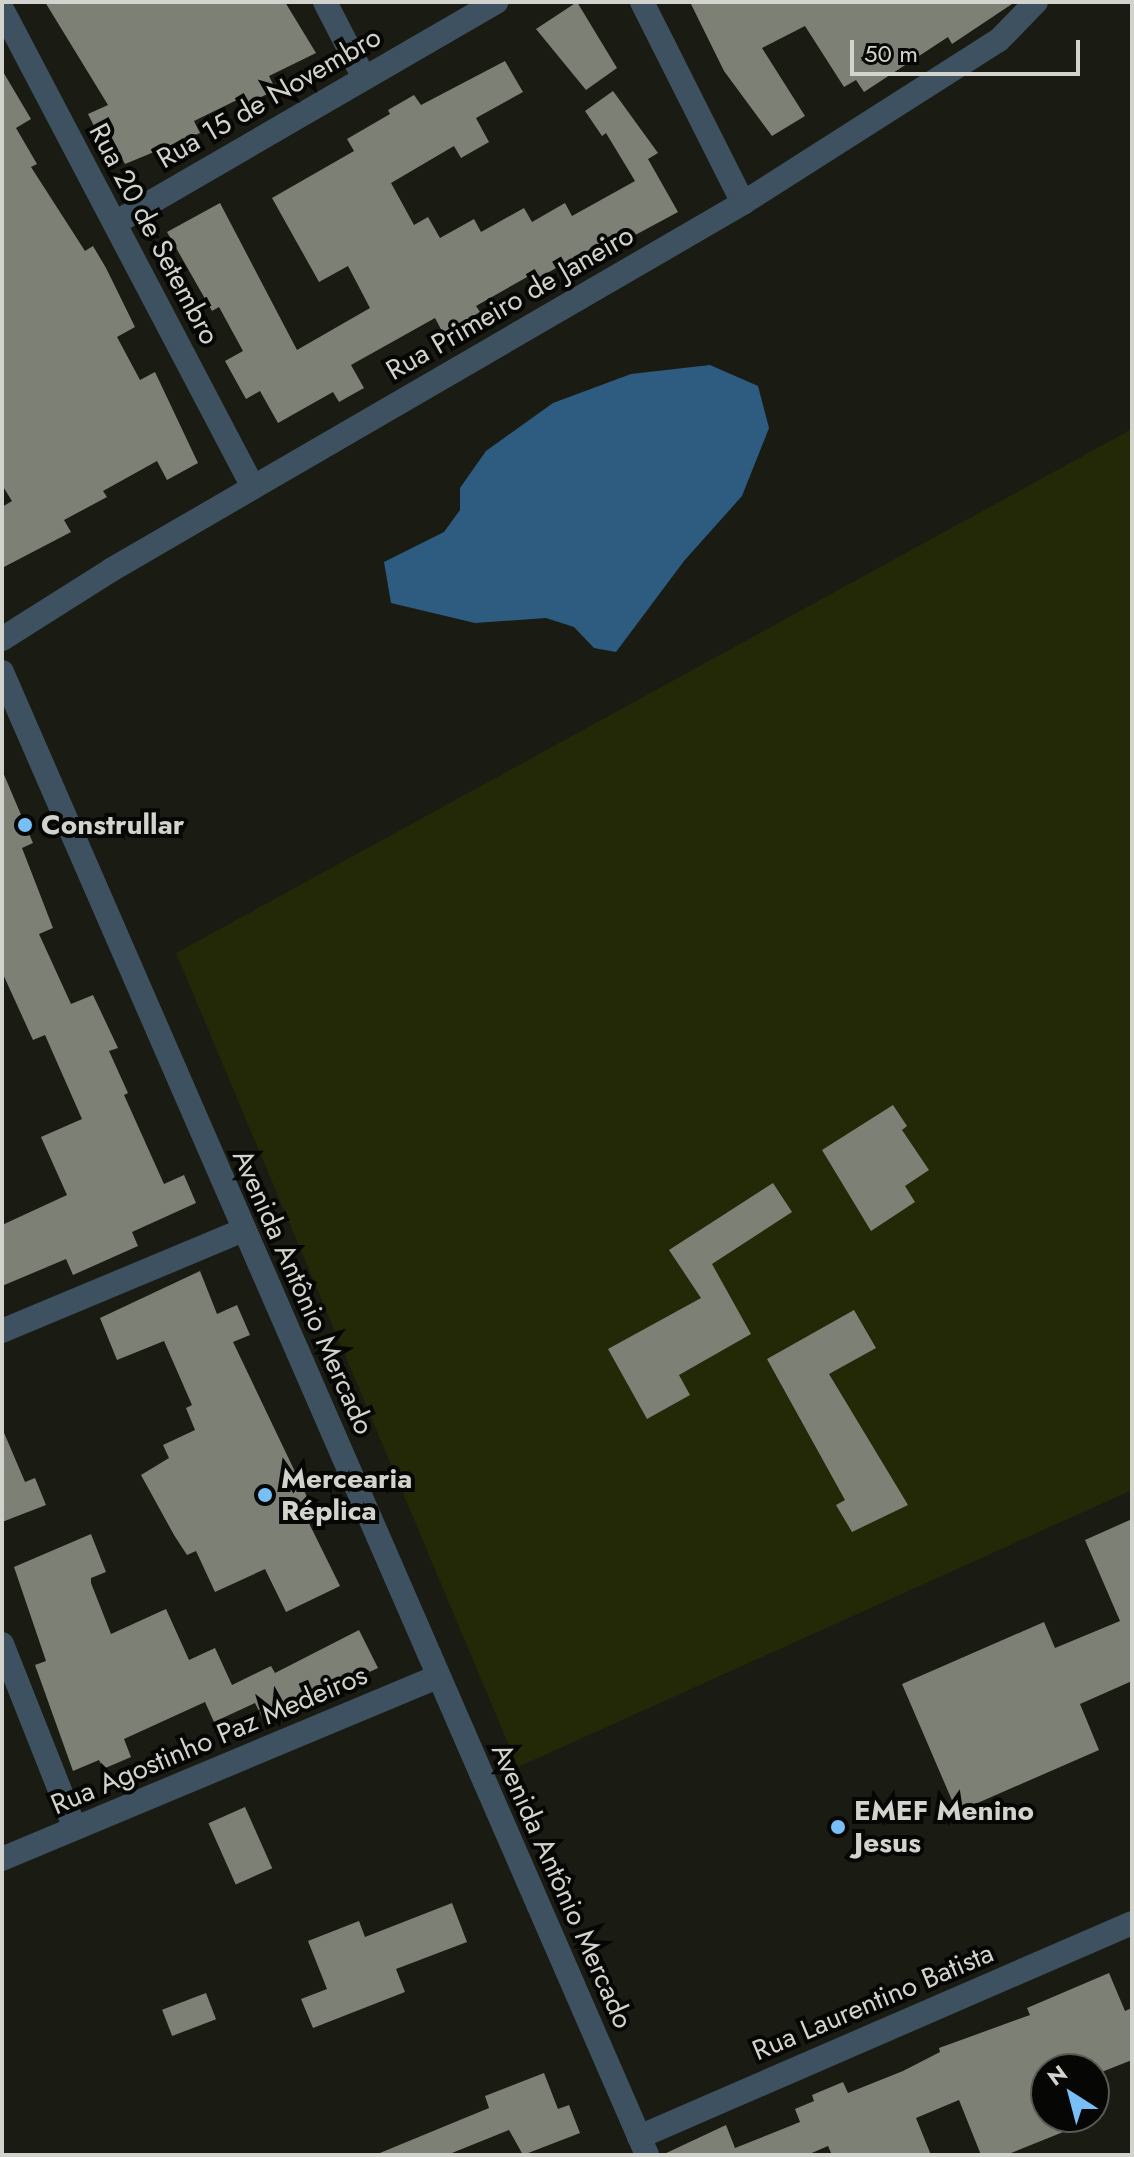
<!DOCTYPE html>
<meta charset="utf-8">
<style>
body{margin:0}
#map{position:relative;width:1134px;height:2157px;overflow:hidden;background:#1a1c13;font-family:Jost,sans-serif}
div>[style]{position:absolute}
.green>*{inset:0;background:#232806}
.water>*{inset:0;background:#2d5c80}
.building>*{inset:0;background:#7d8074;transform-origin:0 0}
.minor>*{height:24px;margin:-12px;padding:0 12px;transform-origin:12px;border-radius:12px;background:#3e5160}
.dots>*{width:22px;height:22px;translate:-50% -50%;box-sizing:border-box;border:4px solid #060704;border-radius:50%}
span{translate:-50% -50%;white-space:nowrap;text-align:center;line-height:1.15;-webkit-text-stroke:8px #060704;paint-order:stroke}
.street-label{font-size:28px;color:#d2d3cd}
.poi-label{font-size:28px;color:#d2d3cd;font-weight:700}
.left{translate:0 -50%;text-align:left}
.frame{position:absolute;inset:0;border:4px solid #d2d3cd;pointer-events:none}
.north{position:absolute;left:1030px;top:2053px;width:80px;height:80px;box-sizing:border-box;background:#060704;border:2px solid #585954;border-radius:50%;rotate:324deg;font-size:22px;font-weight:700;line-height:32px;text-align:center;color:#d2d3cd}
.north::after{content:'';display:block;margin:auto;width:28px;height:36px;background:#78bff8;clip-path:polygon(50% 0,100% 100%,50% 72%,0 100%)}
.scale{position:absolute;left:850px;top:40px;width:230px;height:36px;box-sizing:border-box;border:4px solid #d2d3cd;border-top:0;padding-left:10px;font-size:24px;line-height:28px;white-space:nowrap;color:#d2d3cd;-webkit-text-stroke:6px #060704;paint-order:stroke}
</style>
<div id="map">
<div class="green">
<i style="clip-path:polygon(1132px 429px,1132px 1490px,518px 1767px,176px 953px)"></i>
</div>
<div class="water">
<i style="clip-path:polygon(710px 365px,758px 386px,769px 428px,742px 496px,684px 561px,616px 652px,594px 648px,574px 627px,546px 618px,475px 623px,391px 603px,384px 562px,444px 532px,460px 510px,460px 488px,486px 451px,553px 403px,631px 374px)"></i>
</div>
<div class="building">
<i style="clip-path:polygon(45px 2px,285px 2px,316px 53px,269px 76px,276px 90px,242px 106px,239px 99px,194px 121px,200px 133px,125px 164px,116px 147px,107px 152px,88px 114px,108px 105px)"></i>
<i style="clip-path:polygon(577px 2px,617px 68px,586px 90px,536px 29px)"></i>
<i style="clip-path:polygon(690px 2px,1015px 2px,952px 44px,948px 37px,864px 92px,856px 80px,844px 87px,805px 26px,762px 48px,805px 116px,772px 136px,724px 71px)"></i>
<i style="clip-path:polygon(505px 61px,523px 92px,476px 118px,489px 142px,461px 158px,454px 146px,391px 183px,414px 225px,428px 217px,440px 238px,474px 219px,481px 232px,524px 208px,532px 222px,565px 203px,572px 216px,635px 181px,606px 133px,602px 136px,585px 111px,613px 91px,658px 153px,648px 159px,678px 212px,600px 254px,596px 246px,540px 277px,536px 272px,476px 306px,480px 312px,443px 333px,435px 318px,351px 365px,364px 388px,339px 402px,333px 392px,278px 423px,260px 391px,246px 399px,225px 361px,243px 351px,219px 307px,212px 311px,167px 232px,220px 203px,297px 350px,370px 308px,348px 266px,319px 282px,272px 198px,354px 151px,347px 139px,390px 114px,388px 110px,414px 95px,421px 105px)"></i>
<i style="clip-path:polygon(2px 70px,31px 119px,16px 128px,37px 164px,31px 167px,85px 251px,93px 246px,106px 268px,135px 327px,117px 337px,140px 380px,155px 372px,198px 463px,167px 480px,157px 461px,103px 491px,107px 497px,64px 520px,71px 532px,2px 568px,2px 507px,12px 501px,2px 485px)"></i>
<i style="clip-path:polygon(2px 770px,33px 843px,22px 848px,53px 928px,39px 934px,71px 1004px,93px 995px,118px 1048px,109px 1051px,128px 1093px,124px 1095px,164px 1184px,184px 1175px,196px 1203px,132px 1232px,138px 1246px,73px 1275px,66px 1259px,2px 1286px,2px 1225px,67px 1195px,41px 1137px,82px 1119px,45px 1035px,33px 1040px,2px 972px)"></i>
<i style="clip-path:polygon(893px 1105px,907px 1126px,902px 1130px,929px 1170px,905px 1186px,915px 1202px,871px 1231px,822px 1150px)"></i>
<i style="clip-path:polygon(773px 1183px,792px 1212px,712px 1264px,751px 1334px,679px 1375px,690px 1395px,647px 1419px,608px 1349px,701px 1298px,669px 1250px)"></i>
<i style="clip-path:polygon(200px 1271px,217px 1314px,237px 1305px,250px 1335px,233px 1342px,309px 1501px,300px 1505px,340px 1586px,286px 1612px,265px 1569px,215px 1592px,196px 1551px,187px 1555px,174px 1535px,141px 1475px,169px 1458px,163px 1445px,195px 1430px,186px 1408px,192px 1405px,164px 1341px,117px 1360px,100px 1318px)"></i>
<i style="clip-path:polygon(854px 1310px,876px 1348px,829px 1374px,908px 1505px,852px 1532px,836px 1505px,845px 1500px,767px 1359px)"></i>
<i style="clip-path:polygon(2px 1428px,25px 1482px,35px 1478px,46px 1505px,2px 1522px)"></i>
<i style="clip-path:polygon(1132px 1519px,1132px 1681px,1080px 1704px,1099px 1750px,957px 1812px,902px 1684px,1044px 1622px,1055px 1648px,1120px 1621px,1085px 1540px)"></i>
<i style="clip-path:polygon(91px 1534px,106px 1572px,91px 1578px,91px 1583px,111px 1634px,166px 1609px,189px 1660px,215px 1648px,232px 1685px,271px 1666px,275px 1673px,359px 1630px,378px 1668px,264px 1721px,255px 1703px,214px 1722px,205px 1702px,124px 1739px,131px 1757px,103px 1769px,99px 1760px,73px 1771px,35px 1665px,46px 1661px,14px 1567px)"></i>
<i style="left:245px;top:1807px;width:67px;height:40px;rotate:66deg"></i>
<i style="clip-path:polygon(452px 1903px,467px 1942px,396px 1969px,405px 1992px,313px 2028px,301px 1999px,327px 1989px,308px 1941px,359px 1921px,365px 1937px)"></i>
<i style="clip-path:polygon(1109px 1973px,1125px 2011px,1132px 2008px,1132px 2060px,1094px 2075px,1087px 2058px,1046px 2069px,1046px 2117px,1098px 2118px,1006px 2155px,981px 2155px,959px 2100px,916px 2118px,931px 2155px,832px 2155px,828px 2146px,807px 2155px,662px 2155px,726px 2125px,735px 2148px,800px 2122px,795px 2109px,814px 2101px,812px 2095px,843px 2082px,848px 2093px,903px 2071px,940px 2052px,939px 2048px,1030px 2015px,1027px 2008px)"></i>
<i style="left:206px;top:1993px;width:28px;height:47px;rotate:69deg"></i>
<i style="clip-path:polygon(544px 2073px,558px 2109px,569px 2105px,580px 2133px,523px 2155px,509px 2130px,447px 2155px,375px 2155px,489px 2108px,485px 2096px)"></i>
</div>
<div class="minor">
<i style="left:325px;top:2px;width:83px;rotate:62.8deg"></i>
<i style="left:642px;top:2px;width:225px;rotate:63.3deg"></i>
<i style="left:2px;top:9px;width:540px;rotate:62.3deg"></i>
<i style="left:115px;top:223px;width:441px;rotate:-30.1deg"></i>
<i style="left:2px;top:639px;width:129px;rotate:-32.3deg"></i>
<i style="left:111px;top:570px;width:731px;rotate:-30.14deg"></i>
<i style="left:743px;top:203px;width:303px;rotate:-32.5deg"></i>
<i style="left:999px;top:40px;width:53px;rotate:-45.8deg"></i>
<i style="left:2px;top:672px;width:1617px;rotate:66.49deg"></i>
<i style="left:2px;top:1331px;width:261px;rotate:-22.7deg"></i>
<i style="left:2px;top:1644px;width:198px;rotate:68.4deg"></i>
<i style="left:2px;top:1859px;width:472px;rotate:-22.7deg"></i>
<i style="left:639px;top:2137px;width:537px;rotate:-23.46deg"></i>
</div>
<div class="dots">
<i style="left:25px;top:825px;background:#78bff8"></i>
<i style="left:265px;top:1495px;background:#78bff8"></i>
<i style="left:838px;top:1827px;background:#78bff8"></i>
</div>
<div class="street-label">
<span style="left:269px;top:98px;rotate:-30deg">Rua 15 de Novembro</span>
<span style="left:154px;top:234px;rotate:62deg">Rua 20 de Setembro</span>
<span style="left:510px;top:303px;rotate:-30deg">Rua Primeiro de Janeiro</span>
<span style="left:303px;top:1292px;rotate:66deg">Avenida Antônio Mercado</span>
<span style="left:209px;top:1740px;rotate:-23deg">Rua Agostinho Paz Medeiros</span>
<span style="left:562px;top:1886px;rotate:66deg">Avenida Antônio Mercado</span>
<span style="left:873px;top:2002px;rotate:-23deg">Rua Laurentino Batista</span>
</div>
<div class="poi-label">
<span class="left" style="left:41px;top:825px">Construllar</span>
<span class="left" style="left:281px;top:1495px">Mercearia<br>Réplica</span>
<span class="left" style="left:854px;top:1827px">EMEF Menino<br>Jesus</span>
</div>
<div class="frame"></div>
<div class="north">N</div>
<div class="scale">50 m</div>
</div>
